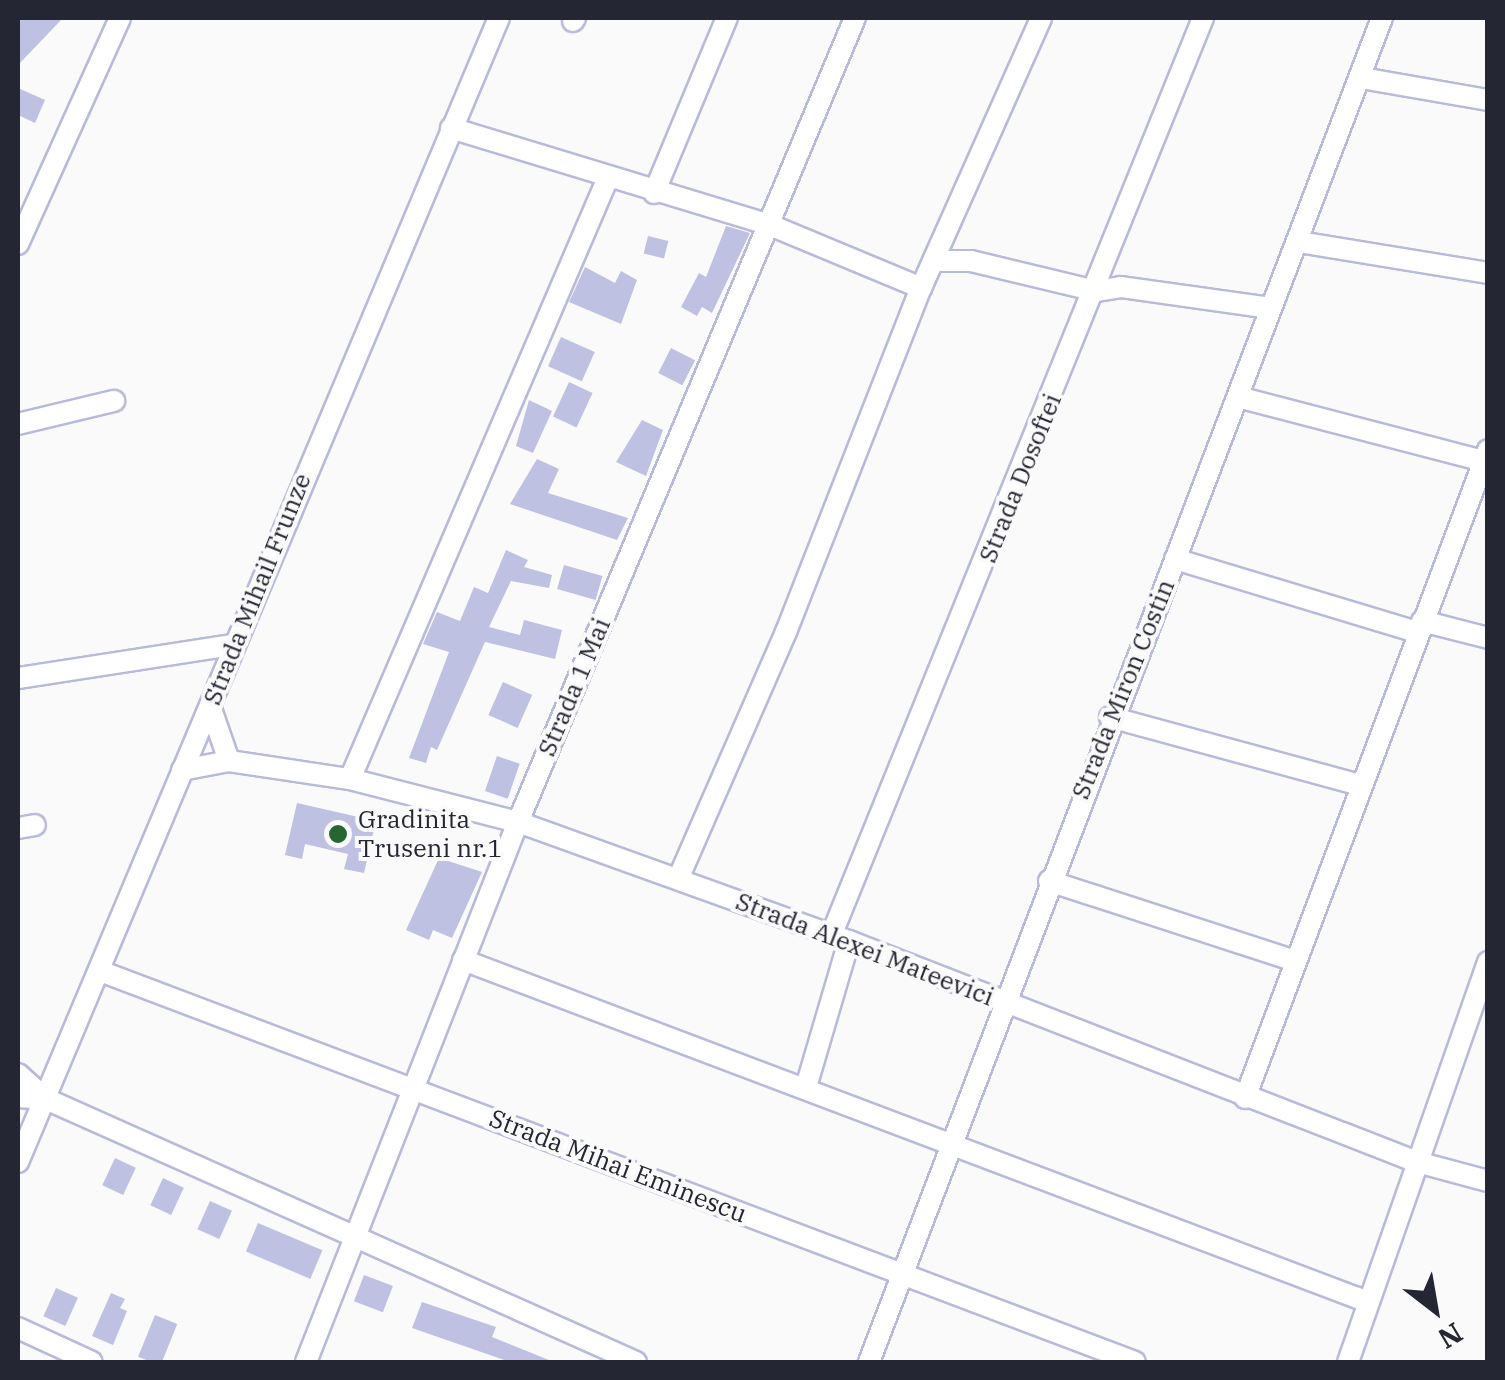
<!DOCTYPE html>
<style>
body{margin:0}
#map{position:relative;width:1505px;height:1380px;overflow:hidden;background:#fafafa;font-family:"IBM Plex Serif",serif}
div>[style]{position:absolute}
.building>*{inset:0;background:#bec1e1;transform-origin:0 0}
.roads{filter:drop-shadow(2px 0 #b7bada) drop-shadow(-2px 0 #b7bada) drop-shadow(0 2px #b7bada) drop-shadow(0 -2px #b7bada)}
.minor>*{height:20px;margin:-10px;padding:0 10px;transform-origin:10px;border-radius:10px;background:#fff}
.dots>*{width:28px;height:28px;translate:-50% -50%;box-sizing:border-box;border:5px solid #fafafa;border-radius:50%}
span{translate:-50% -50%;white-space:nowrap;text-align:center;line-height:1.15;-webkit-text-stroke:8px #fafafa;paint-order:stroke}
.street-label{font-size:25px;color:#252633}
.poi-label{font-size:25px;color:#252633}
.left{translate:0 -50%;text-align:left}
.frame{position:absolute;inset:0;border:20px solid #252633;pointer-events:none}
.north{position:absolute;left:1385px;top:1260px;width:100px;height:100px;-webkit-text-stroke:8px #fafafa;paint-order:stroke;rotate:149deg;font-size:28px;font-weight:700;line-height:40px;text-align:center;color:#252633}
.north::after{content:'';display:block;margin:auto;width:35px;height:45px;background:#252633;clip-path:polygon(50% 0,100% 100%,50% 72%,0 100%)}
</style>
<div id="map">
<div class="building">
<i style="clip-path:polygon(18px 18px,63px 18px,18px 65px)"></i>
<i style="clip-path:polygon(18px 88px,45px 100px,35px 123px,18px 115px)"></i>
<i style="clip-path:polygon(726px 226px,750px 233px,712px 313px,702px 307px,697px 316px,681px 307px,699px 273px,706px 277px)"></i>
<i style="left:648px;top:236px;width:21px;height:18px;rotate:14deg"></i>
<i style="clip-path:polygon(585px 267px,615px 283px,621px 271px,637px 280px,621px 324px,569px 302px)"></i>
<i style="left:561px;top:337px;width:37px;height:32px;rotate:24deg"></i>
<i style="left:671px;top:348px;width:27px;height:28px;rotate:27deg"></i>
<i style="left:569px;top:382px;width:26px;height:38px;rotate:25deg"></i>
<i style="clip-path:polygon(529px 400px,552px 411px,533px 453px,516px 446px)"></i>
<i style="clip-path:polygon(642px 420px,663px 430px,646px 476px,616px 462px)"></i>
<i style="clip-path:polygon(537px 459px,559px 469px,548px 493px,628px 518px,617px 540px,510px 504px)"></i>
<i style="clip-path:polygon(506px 550px,528px 560px,524px 567px,552px 575px,549px 588px,511px 581px,489px 627px,520px 635px,524px 620px,562px 630px,555px 659px,485px 642px,437px 750px,431px 747px,426px 763px,409px 758px,449px 652px,423px 644px,437px 612px,460px 621px,474px 587px,488px 593px)"></i>
<i style="left:564px;top:565px;width:40px;height:25px;rotate:16deg"></i>
<i style="left:503px;top:682px;width:32px;height:36px;rotate:24deg"></i>
<i style="left:497px;top:756px;width:24px;height:37px;rotate:19deg"></i>
<i style="clip-path:polygon(297px 803px,376px 821px,364px 873px,344px 869px,348px 854px,305px 844px,302px 859px,285px 855px)"></i>
<i style="clip-path:polygon(439px 858px,482px 872px,452px 938px,433px 930px,429px 940px,406px 930px)"></i>
<i style="left:115px;top:1158px;width:23px;height:30px;rotate:25deg"></i>
<i style="left:163px;top:1178px;width:23px;height:30px;rotate:25deg"></i>
<i style="left:210px;top:1201px;width:24px;height:31px;rotate:24deg"></i>
<i style="left:258px;top:1223px;width:70px;height:31px;rotate:23deg"></i>
<i style="left:364px;top:1275px;width:31px;height:28px;rotate:21deg"></i>
<i style="left:56px;top:1288px;width:24px;height:31px;rotate:24deg"></i>
<i style="clip-path:polygon(111px 1293px,125px 1299px,120px 1308px,127px 1311px,113px 1345px,92px 1336px)"></i>
<i style="clip-path:polygon(422px 1302px,496px 1327px,492px 1337px,554px 1362px,510px 1362px,412px 1328px)"></i>
<i style="left:155px;top:1315px;width:24px;height:45px;rotate:22deg"></i>
</div>
<div class="roads">
<div class="minor">
<i style="left:573px;top:21px;width:4px;rotate:-56deg"></i>
<i style="left:1362px;top:78px;width:128px;rotate:9.9deg"></i>
<i style="left:451px;top:128px;width:333px;rotate:16.9deg"></i>
<i style="left:770px;top:225px;width:164px;rotate:22.6deg"></i>
<i style="left:654px;top:193px;width:190px;rotate:-67.4deg"></i>
<i style="left:1299px;top:242px;width:192px;rotate:9.3deg"></i>
<i style="left:18px;top:244px;width:248px;rotate:-65.7deg"></i>
<i style="left:933px;top:261px;width:38px"></i>
<i style="left:971px;top:261px;width:129px;rotate:13.5deg"></i>
<i style="left:1096px;top:291px;width:25px;rotate:-9deg"></i>
<i style="left:1121px;top:287px;width:150px;rotate:8deg"></i>
<i style="left:1238px;top:397px;width:258px;rotate:14.6deg"></i>
<i style="left:18px;top:424px;width:99px;rotate:-13.5deg"></i>
<i style="left:1175px;top:559px;width:253px;rotate:16.8deg"></i>
<i style="left:1422px;top:621px;width:68px;rotate:14.4deg"></i>
<i style="left:18px;top:678px;width:217px;rotate:-8.8deg"></i>
<i style="left:210px;top:706px;width:58px;rotate:70.9deg"></i>
<i style="left:1110px;top:717px;width:259px;rotate:15.2deg"></i>
<i style="left:182px;top:770px;width:48px;rotate:-10.8deg"></i>
<i style="left:229px;top:761px;width:122px;rotate:8.5deg"></i>
<i style="left:350px;top:779px;width:173px;rotate:14.4deg"></i>
<i style="left:518px;top:822px;width:352px;rotate:19.8deg"></i>
<i style="left:849px;top:941px;width:609px;rotate:21.26deg"></i>
<i style="left:1417px;top:1162px;width:73px;rotate:15deg"></i>
<i style="left:350px;top:779px;width:652px;rotate:-66.78deg"></i>
<i style="left:18px;top:828px;width:17px;rotate:-10deg"></i>
<i style="left:678px;top:879px;width:270px;rotate:-66.4deg"></i>
<i style="left:786px;top:632px;width:370px;rotate:-68.6deg"></i>
<i style="left:921px;top:288px;width:295px;rotate:-66deg"></i>
<i style="left:1049px;top:881px;width:259px;rotate:18deg"></i>
<i style="left:831px;top:936px;width:991px;rotate:-67.94deg"></i>
<i style="left:463px;top:960px;width:967px;rotate:20.7deg"></i>
<i style="left:100px;top:971px;width:1106px;rotate:20.7deg"></i>
<i style="left:18px;top:1074px;width:38px;rotate:42deg"></i>
<i style="left:806px;top:1087px;width:152px;rotate:-73.6deg"></i>
<i style="left:18px;top:1097px;width:28px;rotate:4deg"></i>
<i style="left:46px;top:1099px;width:646px;rotate:24.03deg"></i>
<i style="left:1245px;top:1098px;width:692px;rotate:-69.44deg"></i>
<i style="left:18px;top:1162px;width:1241px;rotate:-67.2deg"></i>
<i style="left:18px;top:1328px;width:81px;rotate:24.7deg"></i>
<i style="left:306px;top:1362px;width:580px;rotate:-68.57deg"></i>
<i style="left:518px;top:822px;width:872px;rotate:-67.26deg"></i>
<i style="left:869px;top:1362px;width:1439px;rotate:-69.11deg"></i>
<i style="left:1348px;top:1362px;width:424px;rotate:-70.7deg"></i>
</div>
</div>
<div class="dots">
<i style="left:338px;top:834px;background:#266731"></i>
</div>
<div class="street-label">
<span style="left:1020px;top:478px;rotate:-68deg">Strada Dosoftei</span>
<span style="left:257px;top:589px;rotate:-68deg">Strada Mihail Frunze</span>
<span style="left:574px;top:687px;rotate:-67deg">Strada 1 Mai</span>
<span style="left:1123px;top:689px;rotate:-68deg">Strada Miron Costin</span>
<span style="left:865px;top:949px;rotate:21deg">Strada Alexei Mateevici</span>
<span style="left:618px;top:1166px;rotate:21deg">Strada Mihai Eminescu</span>
</div>
<div class="poi-label">
<span class="left" style="left:358px;top:834px">Gradinita<br>Truseni nr.1</span>
</div>
<div class="frame"></div>
<div class="north">N</div>
</div>
